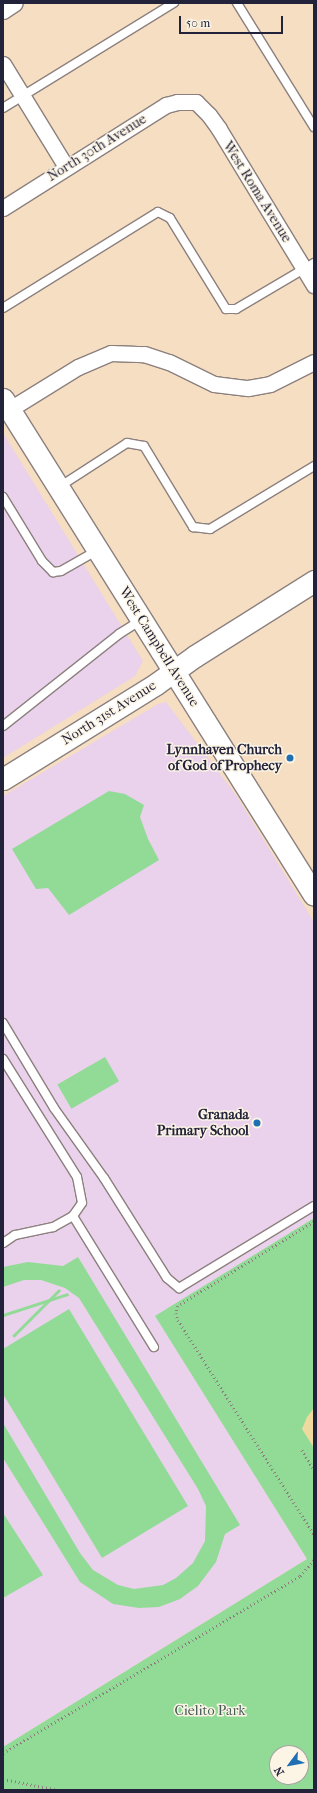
<!DOCTYPE html>
<style>
body{margin:0}
#map{position:relative;width:317px;height:1793px;overflow:hidden;background:#f5dec2;font-family:"IM FELL French Canon",serif}
div>[style]{position:absolute}
.built>*{inset:0;background:#ead1ec}
.green>*{inset:0;background:#92db97;transform-origin:0 0}
.sand>*{inset:0;background:#eeda9e}
.path>*{height:2.5px;margin-top:-1.25px;transform-origin:0;background:repeating-linear-gradient(90deg,#8c807e 0 1px,transparent 0 4px)}
.roads{filter:drop-shadow(1px 0 #8c807e) drop-shadow(-1px 0 #8c807e) drop-shadow(0 1px #8c807e) drop-shadow(0 -1px #8c807e)}
.lane>*{height:8px;margin:-4px;padding:0 4px;transform-origin:4px;border-radius:4px;background:#fff}
.street>*{height:15px;margin:-7.5px;padding:0 7.5px;transform-origin:7.5px;border-radius:7.5px;background:#fff}
.secondary>*{height:21px;margin:-10.5px;padding:0 10.5px;transform-origin:10.5px;border-radius:10.5px;background:#fff}
.dots>*{width:11px;height:11px;translate:-50% -50%;box-sizing:border-box;border:2px solid #fcf5e5;border-radius:50%}
span{translate:-50% -50%;white-space:nowrap;text-align:center;line-height:1.15;-webkit-text-stroke:3px #fcf5e5;paint-order:stroke}
.street-label{font-size:14px;color:#22223b}
.poi-label{font-size:14px;color:#22223b;font-weight:700}
.right{translate:-100% -50%;text-align:right}
.park-label{font-size:14px;color:#445a57}
.frame{position:absolute;inset:0;border:4px solid #22223b;pointer-events:none}
.north{position:absolute;left:269px;top:1745px;width:40px;height:40px;box-sizing:border-box;background:#fcf5e5;border:1px solid #a5a1a1;border-radius:50%;rotate:238deg;font-size:11px;font-weight:700;line-height:16px;text-align:center;color:#22223b}
.north::after{content:'';display:block;margin:auto;width:14px;height:18px;background:#1f6fb2;clip-path:polygon(50% 0,100% 100%,50% 72%,0 100%)}
.scale{position:absolute;left:179px;top:16px;width:104px;height:18px;box-sizing:border-box;border:2px solid #22223b;border-top:0;padding-left:5px;font-size:12px;line-height:14px;white-space:nowrap;color:#22223b;-webkit-text-stroke:3px #fcf5e5;paint-order:stroke}
</style>
<div id="map">
<div class="built">
<i style="clip-path:polygon(3px 433px,143px 661px,135px 676px,3px 758px)"></i>
<i style="clip-path:polygon(166px 702px,236px 795px,314px 922px,314px 1218px,156px 1317px,307px 1559px,3px 1747px,3px 796px,158px 704px)"></i>
</div>
<div class="green">
<i style="clip-path:polygon(109px 791px,125px 794px,144px 805px,140px 817px,148px 839px,159px 860px,69px 915px,48px 888px,36px 889px,12px 849px)"></i>
<i style="left:105px;top:1057px;width:28px;height:55px;rotate:60deg"></i>
<i style="clip-path:polygon(evenodd,314px 1218px,314px 1790px,3px 1790px,3px 1747px,307px 1559px,155px 1316px,314px 1218px,277px 1753px,301px 1753px,301px 1777px,277px 1777px,277px 1753px)"></i>
<i style="clip-path:polygon(78px 1257px,240px 1525px,225px 1534px,216px 1562px,198px 1586px,180px 1599px,159px 1607px,139px 1608px,113px 1604px,80px 1582px,3px 1458px,3px 1423px,80px 1553px,93px 1570px,118px 1585px,134px 1589px,163px 1585px,176px 1578px,193px 1563px,205px 1541px,206px 1506px,198px 1489px,79px 1298px,65px 1288px,41px 1280px,24px 1280px,3px 1287px,3px 1267px,28px 1262px,63px 1266px)"></i>
<i style="left:59px;top:1289px;width:3px;height:66px;rotate:45deg"></i>
<i style="left:68px;top:1293px;width:3px;height:76px;rotate:72deg"></i>
<i style="clip-path:polygon(69px 1309px,188px 1506px,102px 1558px,3px 1394px,3px 1349px)"></i>
<i style="clip-path:polygon(3px 1513px,43px 1575px,3px 1598px)"></i>
</div>
<div class="sand">
<i style="clip-path:polygon(314px 1408px,314px 1448px,302px 1429px,307px 1417px)"></i>
</div>
<div class="path">
<i style="left:314px;top:1222px;width:160px;rotate:148.3deg"></i>
<i style="left:178px;top:1306px;width:7px;rotate:106deg"></i>
<i style="left:176px;top:1313px;width:7px;rotate:74deg"></i>
<i style="left:178px;top:1320px;width:254px;rotate:57.6deg"></i>
<i style="left:302px;top:1450px;width:23px;rotate:59deg"></i>
<i style="left:3px;top:1753px;width:346px;rotate:-30.8deg"></i>
<i style="left:300px;top:1576px;width:21px;rotate:-49deg"></i>
<i style="left:3px;top:1779px;width:56px;rotate:11.3deg"></i>
</div>
<div class="roads">
<div class="lane">
<i style="left:237px;top:3px;width:146px;rotate:58.2deg"></i>
<i style="left:3px;top:108px;width:201px;rotate:-31.6deg"></i>
<i style="left:3px;top:308px;width:182px;rotate:-31.8deg"></i>
<i style="left:158px;top:212px;width:13px;rotate:27deg"></i>
<i style="left:170px;top:218px;width:107px;rotate:58.4deg"></i>
<i style="left:226px;top:309px;width:10px"></i>
<i style="left:236px;top:309px;width:91px;rotate:-30.5deg"></i>
<i style="left:59px;top:487px;width:81px;rotate:-32.9deg"></i>
<i style="left:127px;top:443px;width:17px;rotate:10deg"></i>
<i style="left:144px;top:446px;width:95px;rotate:58.8deg"></i>
<i style="left:193px;top:527px;width:17px;rotate:7deg"></i>
<i style="left:210px;top:529px;width:122px;rotate:-31.2deg"></i>
<i style="left:3px;top:497px;width:75px;rotate:58.6deg"></i>
<i style="left:42px;top:561px;width:16px;rotate:45deg"></i>
<i style="left:53px;top:572px;width:8px;rotate:-7deg"></i>
<i style="left:61px;top:571px;width:43px;rotate:-29.6deg"></i>
<i style="left:3px;top:726px;width:148px;rotate:-38.4deg"></i>
<i style="left:119px;top:634px;width:26px;rotate:-32deg"></i>
<i style="left:3px;top:1023px;width:99px;rotate:59deg"></i>
<i style="left:54px;top:1108px;width:86px;rotate:54.5deg"></i>
<i style="left:104px;top:1178px;width:118px;rotate:57.8deg"></i>
<i style="left:167px;top:1278px;width:16px;rotate:40deg"></i>
<i style="left:179px;top:1288px;width:158px;rotate:-31.3deg"></i>
<i style="left:3px;top:1059px;width:139px;rotate:57.9deg"></i>
<i style="left:77px;top:1177px;width:26px;rotate:79deg"></i>
<i style="left:82px;top:1203px;width:16px;rotate:125deg"></i>
<i style="left:73px;top:1216px;width:23px;rotate:151deg"></i>
<i style="left:53px;top:1227px;width:39px;rotate:168deg"></i>
<i style="left:15px;top:1235px;width:14px;rotate:146deg"></i>
<i style="left:73px;top:1216px;width:154px;rotate:58.3deg"></i>
</div>
<div class="street">
<i style="left:3px;top:11px;width:14px;rotate:-34deg"></i>
<i style="left:3px;top:64px;width:121px;rotate:58.5deg"></i>
<i style="left:3px;top:208px;width:193px;rotate:-32.3deg"></i>
<i style="left:166px;top:105px;width:11px;rotate:-15deg"></i>
<i style="left:177px;top:102px;width:19px"></i>
<i style="left:196px;top:102px;width:18px;rotate:45deg"></i>
<i style="left:209px;top:115px;width:17px;rotate:54deg"></i>
<i style="left:219px;top:129px;width:183px;rotate:58.7deg"></i>
<i style="left:10px;top:409px;width:80px;rotate:-31.7deg"></i>
<i style="left:78px;top:367px;width:36px;rotate:-23deg"></i>
<i style="left:111px;top:353px;width:33px;rotate:2deg"></i>
<i style="left:144px;top:354px;width:26px;rotate:18deg"></i>
<i style="left:169px;top:362px;width:50px;rotate:26.1deg"></i>
<i style="left:214px;top:384px;width:34px;rotate:7deg"></i>
<i style="left:248px;top:388px;width:22px;rotate:-10deg"></i>
<i style="left:270px;top:384px;width:49px;rotate:-26.6deg"></i>
</div>
<div class="secondary">
<i style="left:3px;top:399px;width:585px;rotate:57.91deg"></i>
<i style="left:3px;top:779px;width:180px;rotate:-31.8deg"></i>
<i style="left:156px;top:684px;width:48px;rotate:-35.7deg"></i>
<i style="left:195px;top:656px;width:141px;rotate:-32.2deg"></i>
</div>
</div>
<div class="dots">
<i style="left:290px;top:758px;background:#1f6fb2"></i>
<i style="left:257px;top:1123px;background:#1f6fb2"></i>
</div>
<div class="street-label">
<span style="left:97px;top:148px;rotate:-32deg">North 30th Avenue</span>
<span style="left:257px;top:192px;rotate:58deg">West Roma Avenue</span>
<span style="left:159px;top:647px;rotate:58deg">West Campbell Avenue</span>
<span style="left:109px;top:713px;rotate:-32deg">North 31st Avenue</span>
</div>
<div class="poi-label">
<span class="right" style="left:282px;top:758px">Lynnhaven Church<br>of God of Prophecy</span>
<span class="right" style="left:249px;top:1123px">Granada<br>Primary School</span>
</div>
<div class="park-label">
<span style="left:210px;top:1711px">Cielito Park</span>
</div>
<div class="frame"></div>
<div class="north">N</div>
<div class="scale">50 m</div>
</div>
